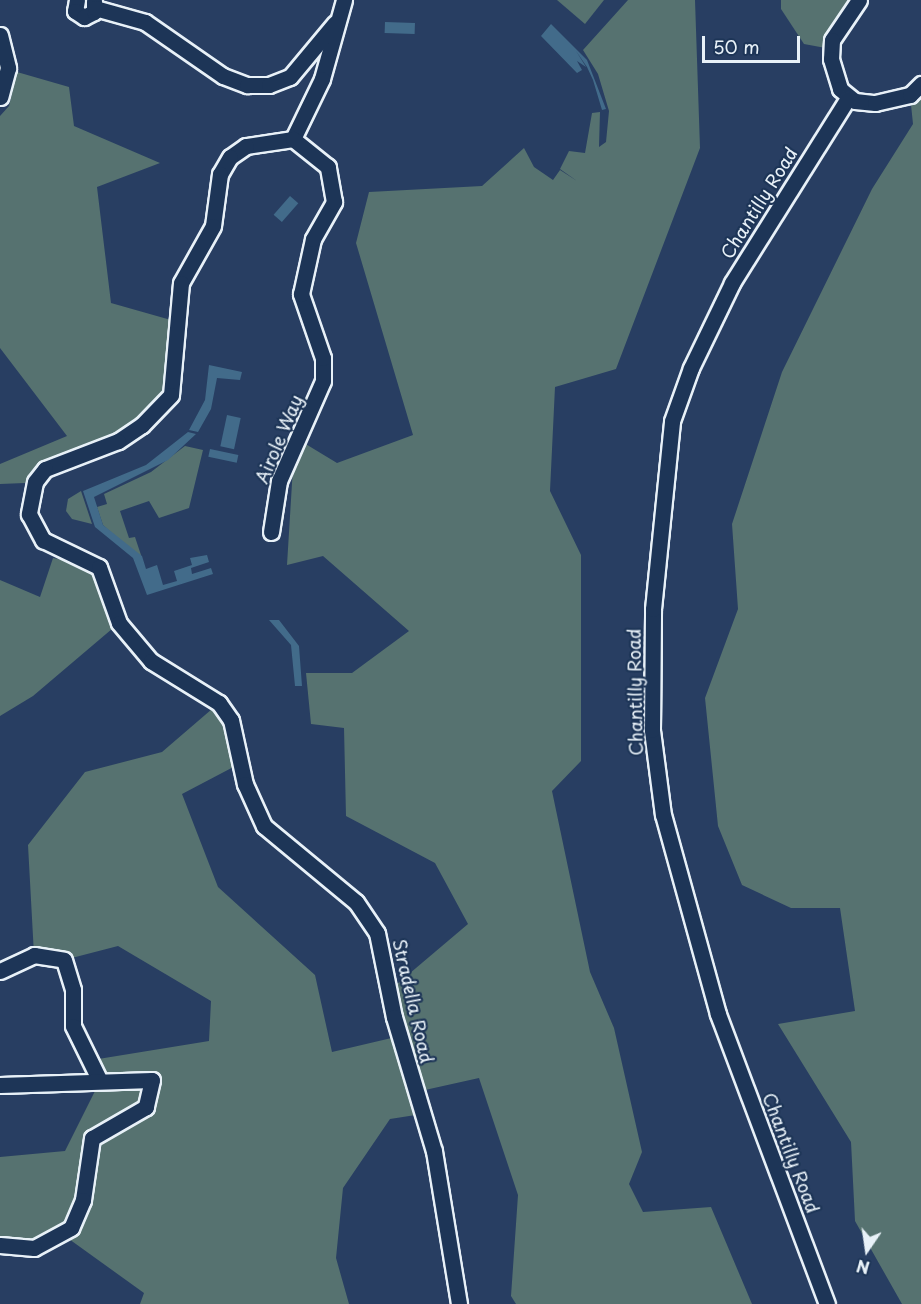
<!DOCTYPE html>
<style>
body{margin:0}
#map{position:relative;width:921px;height:1304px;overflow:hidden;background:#283e62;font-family:"Playpen Sans",sans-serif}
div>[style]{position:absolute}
.green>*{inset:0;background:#567270}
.water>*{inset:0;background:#426b8a;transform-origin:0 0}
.roads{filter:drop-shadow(2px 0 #e8f1f8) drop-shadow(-2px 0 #e8f1f8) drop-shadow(0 2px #e8f1f8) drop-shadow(0 -2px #e8f1f8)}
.street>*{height:15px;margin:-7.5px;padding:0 7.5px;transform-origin:7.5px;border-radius:7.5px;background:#1d3557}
span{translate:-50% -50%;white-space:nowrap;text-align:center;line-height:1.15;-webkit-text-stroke:4.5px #1d3557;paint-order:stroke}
.street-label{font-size:18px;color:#e8f1f8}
.north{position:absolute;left:837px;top:1220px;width:60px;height:60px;-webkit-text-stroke:4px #1d3557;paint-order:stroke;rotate:193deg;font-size:16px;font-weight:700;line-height:24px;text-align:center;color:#e8f1f8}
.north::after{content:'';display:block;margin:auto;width:21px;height:27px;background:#e8f1f8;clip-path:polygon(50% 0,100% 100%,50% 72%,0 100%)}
.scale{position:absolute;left:702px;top:36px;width:98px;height:27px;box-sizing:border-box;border:3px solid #e8f1f8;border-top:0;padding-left:8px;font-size:18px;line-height:21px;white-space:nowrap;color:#e8f1f8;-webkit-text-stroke:4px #1d3557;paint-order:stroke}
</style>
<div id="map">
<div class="green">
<i style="clip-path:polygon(557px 0,604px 0,585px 24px)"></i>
<i style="clip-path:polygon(628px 0,695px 0,700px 148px,616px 369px,555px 387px,550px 491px,581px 555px,581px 761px,552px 791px,590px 972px,614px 1028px,642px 1152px,629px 1184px,643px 1212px,711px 1207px,752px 1304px,516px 1304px,511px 1296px,518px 1195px,479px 1078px,416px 1092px,422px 1114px,390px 1119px,343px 1188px,336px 1258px,349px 1304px,140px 1304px,144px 1293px,62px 1234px,50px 1244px,0 1245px,0 1157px,65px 1151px,100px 1081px,86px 1061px,209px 1041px,211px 1001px,118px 946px,64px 960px,34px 955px,28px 845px,85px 772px,162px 752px,219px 703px,241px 763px,182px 794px,218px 887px,315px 975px,332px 1052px,400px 1036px,390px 990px,468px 924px,435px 863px,346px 816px,344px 728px,311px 724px,306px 673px,352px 673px,409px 631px,323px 556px,287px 565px,293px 467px,304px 443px,337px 463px,413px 435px,356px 243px,369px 192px,482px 186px,524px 148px,534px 167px,553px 180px,560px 170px,577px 181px,560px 169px,569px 151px,585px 153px,592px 113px,600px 112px,599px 147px,606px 142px,609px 111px,598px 74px,583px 50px)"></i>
<i style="clip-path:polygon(781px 0,859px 0,831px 49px,804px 44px,781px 9px)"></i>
<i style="clip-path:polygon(17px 72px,69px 87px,74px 126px,160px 163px,97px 187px,111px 303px,178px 322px,165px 391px,149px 411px,118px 434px,40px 462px,25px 483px,0 484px,0 464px,67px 436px,0 348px,0 116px,9px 106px)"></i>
<i style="clip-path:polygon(921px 84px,921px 1304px,902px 1304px,855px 1221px,851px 1142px,778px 1024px,855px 1011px,840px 908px,791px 908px,742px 885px,718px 826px,705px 698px,738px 609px,732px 524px,782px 372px,872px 189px,913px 124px,910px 95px)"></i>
<i style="clip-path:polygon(185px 446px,203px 450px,189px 508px,159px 518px,149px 501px,120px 511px,129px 538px,135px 537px,141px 555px,137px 556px,103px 525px,97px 507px,107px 504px,104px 494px,151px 472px)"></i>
<i style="clip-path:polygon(81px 491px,92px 524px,72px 519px,66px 511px,68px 499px)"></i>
<i style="clip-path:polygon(53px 558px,99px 567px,119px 623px,33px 696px,0 716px,0 580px,40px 597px)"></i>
</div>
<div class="water">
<i style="left:385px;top:22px;width:30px;height:11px;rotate:2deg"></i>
<i style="clip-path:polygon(551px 24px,587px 60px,606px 109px,602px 110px,593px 80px,587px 67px,576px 51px,586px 67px,577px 61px,582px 70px,577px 73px,541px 36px)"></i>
<i style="left:290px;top:196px;width:11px;height:25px;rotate:41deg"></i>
<i style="clip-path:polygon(209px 365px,242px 372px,240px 380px,217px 378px,211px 409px,198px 432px,189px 430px,205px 400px)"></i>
<i style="left:227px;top:415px;width:14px;height:32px;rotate:12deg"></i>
<i style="clip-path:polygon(188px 432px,196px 434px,168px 460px,94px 497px,103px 525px,142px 556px,146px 569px,157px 565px,163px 585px,177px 581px,174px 571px,192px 565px,190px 558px,207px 555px,209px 562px,191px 568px,192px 574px,211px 568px,213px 574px,147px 595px,133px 558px,95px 527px,83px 491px,146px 465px)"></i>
<i style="left:210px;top:449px;width:29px;height:8px;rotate:12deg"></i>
<i style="clip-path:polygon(269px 620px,279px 620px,299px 646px,302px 686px,295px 686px,291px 645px)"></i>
</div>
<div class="roads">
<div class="street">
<i style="left:77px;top:0;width:11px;rotate:100deg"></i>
<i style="left:75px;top:11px;width:11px;rotate:34deg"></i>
<i style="left:84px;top:17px;width:11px;rotate:-27deg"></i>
<i style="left:94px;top:12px;width:11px;rotate:-90deg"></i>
<i style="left:344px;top:0;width:82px;rotate:105.6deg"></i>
<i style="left:322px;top:79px;width:67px;rotate:115.8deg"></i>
<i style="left:293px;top:139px;width:48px;rotate:171.5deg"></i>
<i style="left:246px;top:146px;width:19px;rotate:145deg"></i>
<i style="left:230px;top:157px;width:20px;rotate:120deg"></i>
<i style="left:220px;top:174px;width:52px;rotate:97.7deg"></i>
<i style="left:213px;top:226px;width:65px;rotate:119.3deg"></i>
<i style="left:181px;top:283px;width:112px;rotate:95.1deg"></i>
<i style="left:171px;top:395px;width:42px;rotate:134deg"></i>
<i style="left:142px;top:425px;width:29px;rotate:146deg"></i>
<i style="left:118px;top:441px;width:78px;rotate:159deg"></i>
<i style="left:45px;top:469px;width:16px;rotate:128deg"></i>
<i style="left:35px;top:482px;width:33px;rotate:101deg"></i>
<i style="left:29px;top:514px;width:30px;rotate:62deg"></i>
<i style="left:43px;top:540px;width:62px;rotate:25.7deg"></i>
<i style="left:99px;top:567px;width:59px;rotate:70.3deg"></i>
<i style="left:119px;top:623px;width:50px;rotate:49.9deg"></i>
<i style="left:151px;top:661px;width:80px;rotate:31.7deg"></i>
<i style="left:219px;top:703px;width:21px;rotate:55deg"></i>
<i style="left:231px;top:720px;width:66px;rotate:77.7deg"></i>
<i style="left:245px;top:784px;width:46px;rotate:65.7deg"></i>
<i style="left:264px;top:826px;width:119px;rotate:39.6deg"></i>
<i style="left:356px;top:902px;width:37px;rotate:56deg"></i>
<i style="left:377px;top:933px;width:86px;rotate:78.6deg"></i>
<i style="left:394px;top:1017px;width:140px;rotate:73.4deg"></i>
<i style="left:434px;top:1151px;width:155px;rotate:80.7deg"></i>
<i style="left:859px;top:0;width:48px;rotate:124deg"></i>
<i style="left:832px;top:40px;width:19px;rotate:93deg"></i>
<i style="left:831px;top:59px;width:31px;rotate:73deg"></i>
<i style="left:840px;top:89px;width:19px;rotate:39deg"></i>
<i style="left:855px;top:101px;width:20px;rotate:6deg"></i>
<i style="left:875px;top:103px;width:36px;rotate:-13deg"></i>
<i style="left:910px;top:95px;width:16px;rotate:-45deg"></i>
<i style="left:95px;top:8px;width:52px;rotate:15.6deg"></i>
<i style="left:145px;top:22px;width:95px;rotate:34.7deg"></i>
<i style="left:223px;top:76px;width:26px;rotate:21deg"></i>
<i style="left:247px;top:85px;width:22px"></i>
<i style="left:269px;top:85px;width:22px;rotate:-21deg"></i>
<i style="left:290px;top:77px;width:70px;rotate:-50.2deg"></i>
<i style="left:0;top:35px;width:34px;rotate:76deg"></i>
<i style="left:8px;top:68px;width:30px;rotate:105deg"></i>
<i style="left:271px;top:532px;width:52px;rotate:-81.1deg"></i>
<i style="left:279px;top:481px;width:109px;rotate:-66.3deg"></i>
<i style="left:323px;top:381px;width:23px;rotate:-90deg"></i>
<i style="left:323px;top:358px;width:68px;rotate:-109deg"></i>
<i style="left:301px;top:294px;width:56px;rotate:-77.7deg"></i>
<i style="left:313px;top:239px;width:43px;rotate:-60.4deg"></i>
<i style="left:334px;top:202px;width:36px;rotate:-100deg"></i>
<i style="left:328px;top:167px;width:45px;rotate:-141.3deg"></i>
<i style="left:0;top:971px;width:38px;rotate:-25deg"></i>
<i style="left:34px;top:955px;width:30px;rotate:9deg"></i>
<i style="left:64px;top:960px;width:31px;rotate:73deg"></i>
<i style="left:73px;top:990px;width:36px;rotate:90deg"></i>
<i style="left:73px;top:1026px;width:61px;rotate:63.9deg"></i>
<i style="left:0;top:1085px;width:152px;rotate:-1.9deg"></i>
<i style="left:152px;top:1080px;width:28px;rotate:103deg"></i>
<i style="left:146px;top:1107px;width:62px;rotate:150.1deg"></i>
<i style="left:92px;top:1138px;width:63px;rotate:98.3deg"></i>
<i style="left:83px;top:1200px;width:30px;rotate:113deg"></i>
<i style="left:71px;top:1228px;width:42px;rotate:151.6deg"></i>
<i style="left:34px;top:1248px;width:34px;rotate:-175deg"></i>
<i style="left:827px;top:1304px;width:310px;rotate:-110.6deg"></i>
<i style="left:718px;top:1014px;width:206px;rotate:-105.4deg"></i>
<i style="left:663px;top:815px;width:86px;rotate:-97.4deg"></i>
<i style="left:652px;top:730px;width:121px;rotate:-89.5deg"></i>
<i style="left:653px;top:609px;width:189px;rotate:-84.2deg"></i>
<i style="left:672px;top:421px;width:56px;rotate:-70.3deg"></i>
<i style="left:691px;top:368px;width:94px;rotate:-64.2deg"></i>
<i style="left:732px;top:283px;width:218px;rotate:-57.9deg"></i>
</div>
</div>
<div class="street-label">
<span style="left:759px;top:203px;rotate:-58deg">Chantilly Road</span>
<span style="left:279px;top:439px;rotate:-67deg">Airole Way</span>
<span style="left:635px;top:692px;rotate:-91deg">Chantilly Road</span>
<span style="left:413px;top:1001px;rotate:77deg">Stradella Road</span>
<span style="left:791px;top:1153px;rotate:69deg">Chantilly Road</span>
</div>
<div class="north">N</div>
<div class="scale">50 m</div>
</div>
